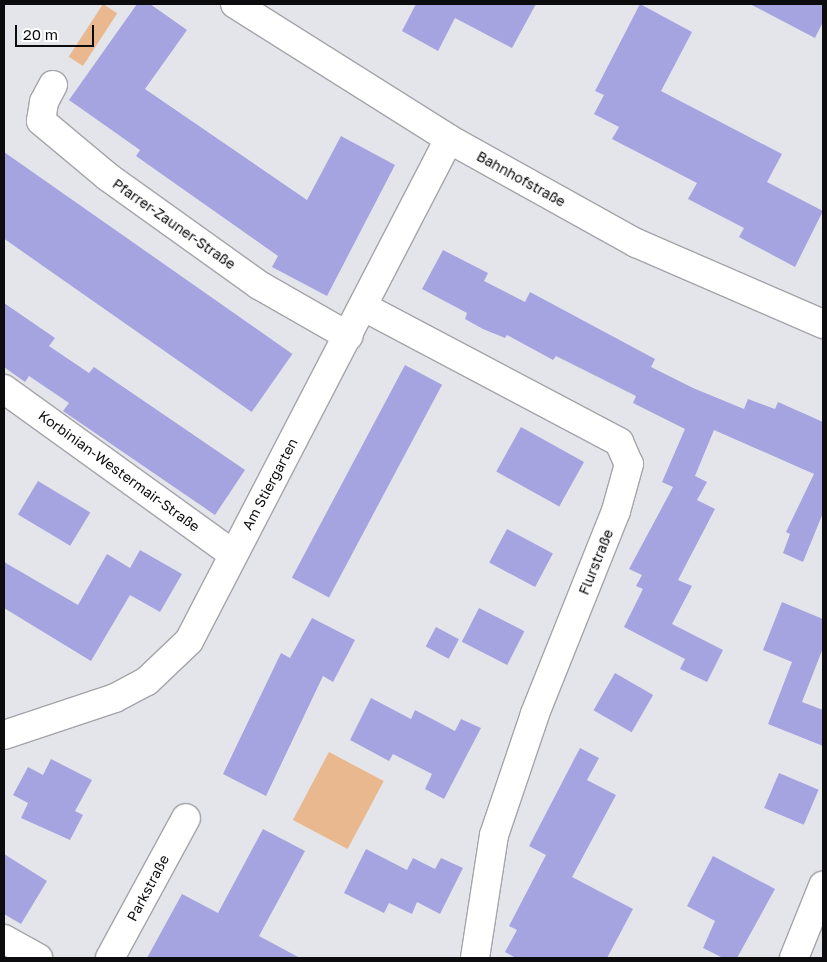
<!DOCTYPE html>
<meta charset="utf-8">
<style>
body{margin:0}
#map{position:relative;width:827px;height:962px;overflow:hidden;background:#e4e5ea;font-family:"Golos Text",sans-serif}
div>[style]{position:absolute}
.green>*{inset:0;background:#e9b88e;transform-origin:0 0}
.building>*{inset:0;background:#a5a4e1;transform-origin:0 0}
.roads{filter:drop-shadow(1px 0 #a4a4aa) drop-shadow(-1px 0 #a4a4aa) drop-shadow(0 1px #a4a4aa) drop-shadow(0 -1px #a4a4aa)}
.minor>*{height:28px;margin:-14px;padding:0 14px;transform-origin:14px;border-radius:14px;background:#fff}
.tertiary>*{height:28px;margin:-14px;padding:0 14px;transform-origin:14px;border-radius:14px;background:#fff}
span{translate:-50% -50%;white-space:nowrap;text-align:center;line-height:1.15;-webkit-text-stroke:5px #fff;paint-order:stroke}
.street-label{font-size:14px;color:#0c0c0e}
.frame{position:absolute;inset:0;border:5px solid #0c0c0e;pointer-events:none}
.scale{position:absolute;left:15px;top:25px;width:79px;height:22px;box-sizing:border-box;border:2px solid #0c0c0e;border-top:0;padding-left:6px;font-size:15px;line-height:18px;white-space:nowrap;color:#0c0c0e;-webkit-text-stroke:4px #fff;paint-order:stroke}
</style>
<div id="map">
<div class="green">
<i style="left:103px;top:4px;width:17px;height:63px;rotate:33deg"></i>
<i style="left:329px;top:752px;width:62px;height:77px;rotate:28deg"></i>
</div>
<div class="building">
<i style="clip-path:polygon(137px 4px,150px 4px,187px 30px,145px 89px,307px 200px,341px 136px,395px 165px,327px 296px,272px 267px,278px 256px,136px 156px,140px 150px,69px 100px)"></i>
<i style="clip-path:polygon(416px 4px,536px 4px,512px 48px,455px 18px,438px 51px,402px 31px)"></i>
<i style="clip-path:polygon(640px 4px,692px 32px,661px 91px,782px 154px,767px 182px,823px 211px,795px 267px,739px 237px,744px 228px,688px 199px,697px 183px,612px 139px,619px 127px,594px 114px,604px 95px,595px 91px)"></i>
<i style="clip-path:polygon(750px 4px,823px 4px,823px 22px,815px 38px)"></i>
<i style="left:4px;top:152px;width:352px;height:71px;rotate:35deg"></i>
<i style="clip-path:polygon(443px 250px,488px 273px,484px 281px,525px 302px,530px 292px,655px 359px,651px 367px,693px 388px,744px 409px,748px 399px,775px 409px,778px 402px,823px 422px,823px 513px,803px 562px,783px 553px,790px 534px,786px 532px,814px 474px,714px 430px,695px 476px,707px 482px,697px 500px,715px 509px,678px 580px,692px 586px,672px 624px,723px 650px,707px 682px,680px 669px,685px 659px,624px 627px,643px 589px,636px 586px,642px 575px,629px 569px,673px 487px,662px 482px,685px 429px,633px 403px,636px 396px,556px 356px,553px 360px,507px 335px,505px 338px,483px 329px,465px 319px,467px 313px,422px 289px)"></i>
<i style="clip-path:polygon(4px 303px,55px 338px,49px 346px,89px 373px,94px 367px,245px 470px,215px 515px,63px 411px,69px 403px,29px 376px,25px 382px,4px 367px)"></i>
<i style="left:405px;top:365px;width:42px;height:241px;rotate:28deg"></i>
<i style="left:521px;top:427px;width:72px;height:51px;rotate:29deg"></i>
<i style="left:38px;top:481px;width:61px;height:39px;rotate:31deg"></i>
<i style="left:507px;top:529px;width:52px;height:38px;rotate:28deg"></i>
<i style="clip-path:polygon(140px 550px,182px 574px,160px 612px,130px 595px,91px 661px,4px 608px,4px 562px,78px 605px,107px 554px,130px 568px)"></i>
<i style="clip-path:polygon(782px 602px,823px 619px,823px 648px,802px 702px,823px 710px,823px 746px,768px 724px,792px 662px,763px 650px)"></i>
<i style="left:479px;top:608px;width:51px;height:38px;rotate:27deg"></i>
<i style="clip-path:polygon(312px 618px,355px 640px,333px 682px,323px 676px,266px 796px,223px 774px,281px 653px,290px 658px)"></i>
<i style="left:436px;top:627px;width:26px;height:22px;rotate:28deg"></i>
<i style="left:615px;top:673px;width:44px;height:43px;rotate:30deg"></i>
<i style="clip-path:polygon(371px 698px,411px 719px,415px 710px,455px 731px,461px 719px,481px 728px,444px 799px,425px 789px,432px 774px,393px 754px,389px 761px,350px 740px)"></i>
<i style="clip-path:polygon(580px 748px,599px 758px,587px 780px,616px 795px,572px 877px,633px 909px,607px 958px,516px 958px,505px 952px,517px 930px,509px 926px,546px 855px,529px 846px)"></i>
<i style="clip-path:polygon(51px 759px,92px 780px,75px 811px,83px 815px,70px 840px,21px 818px,28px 803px,13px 795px,28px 767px,43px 775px)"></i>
<i style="left:779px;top:773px;width:43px;height:38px;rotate:23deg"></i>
<i style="clip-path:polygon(263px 829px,305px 851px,259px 936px,300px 958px,147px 958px,182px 894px,218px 913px)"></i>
<i style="clip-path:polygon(366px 849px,407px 870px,413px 858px,435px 869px,441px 858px,463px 868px,440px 914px,417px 902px,412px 914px,389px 903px,384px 913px,344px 893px)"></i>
<i style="clip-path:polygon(4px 854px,47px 881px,21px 924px,4px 914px)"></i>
<i style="clip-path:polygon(713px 856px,775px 889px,737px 958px,723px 958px,703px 948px,715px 921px,687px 906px)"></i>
</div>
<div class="roads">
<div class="minor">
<i style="left:53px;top:85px;width:19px;rotate:118deg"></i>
<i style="left:44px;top:102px;width:19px;rotate:99deg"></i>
<i style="left:41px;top:121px;width:87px;rotate:39.9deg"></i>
<i style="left:108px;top:177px;width:186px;rotate:35.6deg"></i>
<i style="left:259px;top:285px;width:103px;rotate:29.8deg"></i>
<i style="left:364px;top:307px;width:289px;rotate:27.9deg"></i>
<i style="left:619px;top:442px;width:24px;rotate:66deg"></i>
<i style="left:629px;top:464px;width:49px;rotate:105.5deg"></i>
<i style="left:616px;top:511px;width:219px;rotate:111.8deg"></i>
<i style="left:535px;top:714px;width:128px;rotate:108.7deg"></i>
<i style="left:494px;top:835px;width:124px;rotate:98.8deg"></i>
<i style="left:4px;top:389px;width:282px;rotate:35.8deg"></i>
<i style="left:4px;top:735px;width:117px;rotate:-18.4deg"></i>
<i style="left:115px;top:698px;width:36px;rotate:-28deg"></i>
<i style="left:147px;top:681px;width:58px;rotate:-43.6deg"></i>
<i style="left:189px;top:641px;width:565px;rotate:-62.62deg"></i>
<i style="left:4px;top:939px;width:39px;rotate:29deg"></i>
<i style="left:110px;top:958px;width:159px;rotate:-61.5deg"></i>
<i style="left:794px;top:958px;width:78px;rotate:-68.1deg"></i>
</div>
<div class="tertiary">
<i style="left:235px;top:4px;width:253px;rotate:32.2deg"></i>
<i style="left:449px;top:139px;width:214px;rotate:29.1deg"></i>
<i style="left:636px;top:243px;width:204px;rotate:23.4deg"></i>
</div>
</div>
<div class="street-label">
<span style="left:521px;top:179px;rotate:29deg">Bahnhofstraße</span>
<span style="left:174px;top:224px;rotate:35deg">Pfarrer-Zauner-Straße</span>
<span style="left:119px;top:471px;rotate:36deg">Korbinian-Westermair-Straße</span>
<span style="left:270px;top:484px;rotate:-62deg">Am Stiergarten</span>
<span style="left:596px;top:562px;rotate:-68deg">Flurstraße</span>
<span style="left:148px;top:888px;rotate:-62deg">Parkstraße</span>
</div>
<div class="frame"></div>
<div class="scale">20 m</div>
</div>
